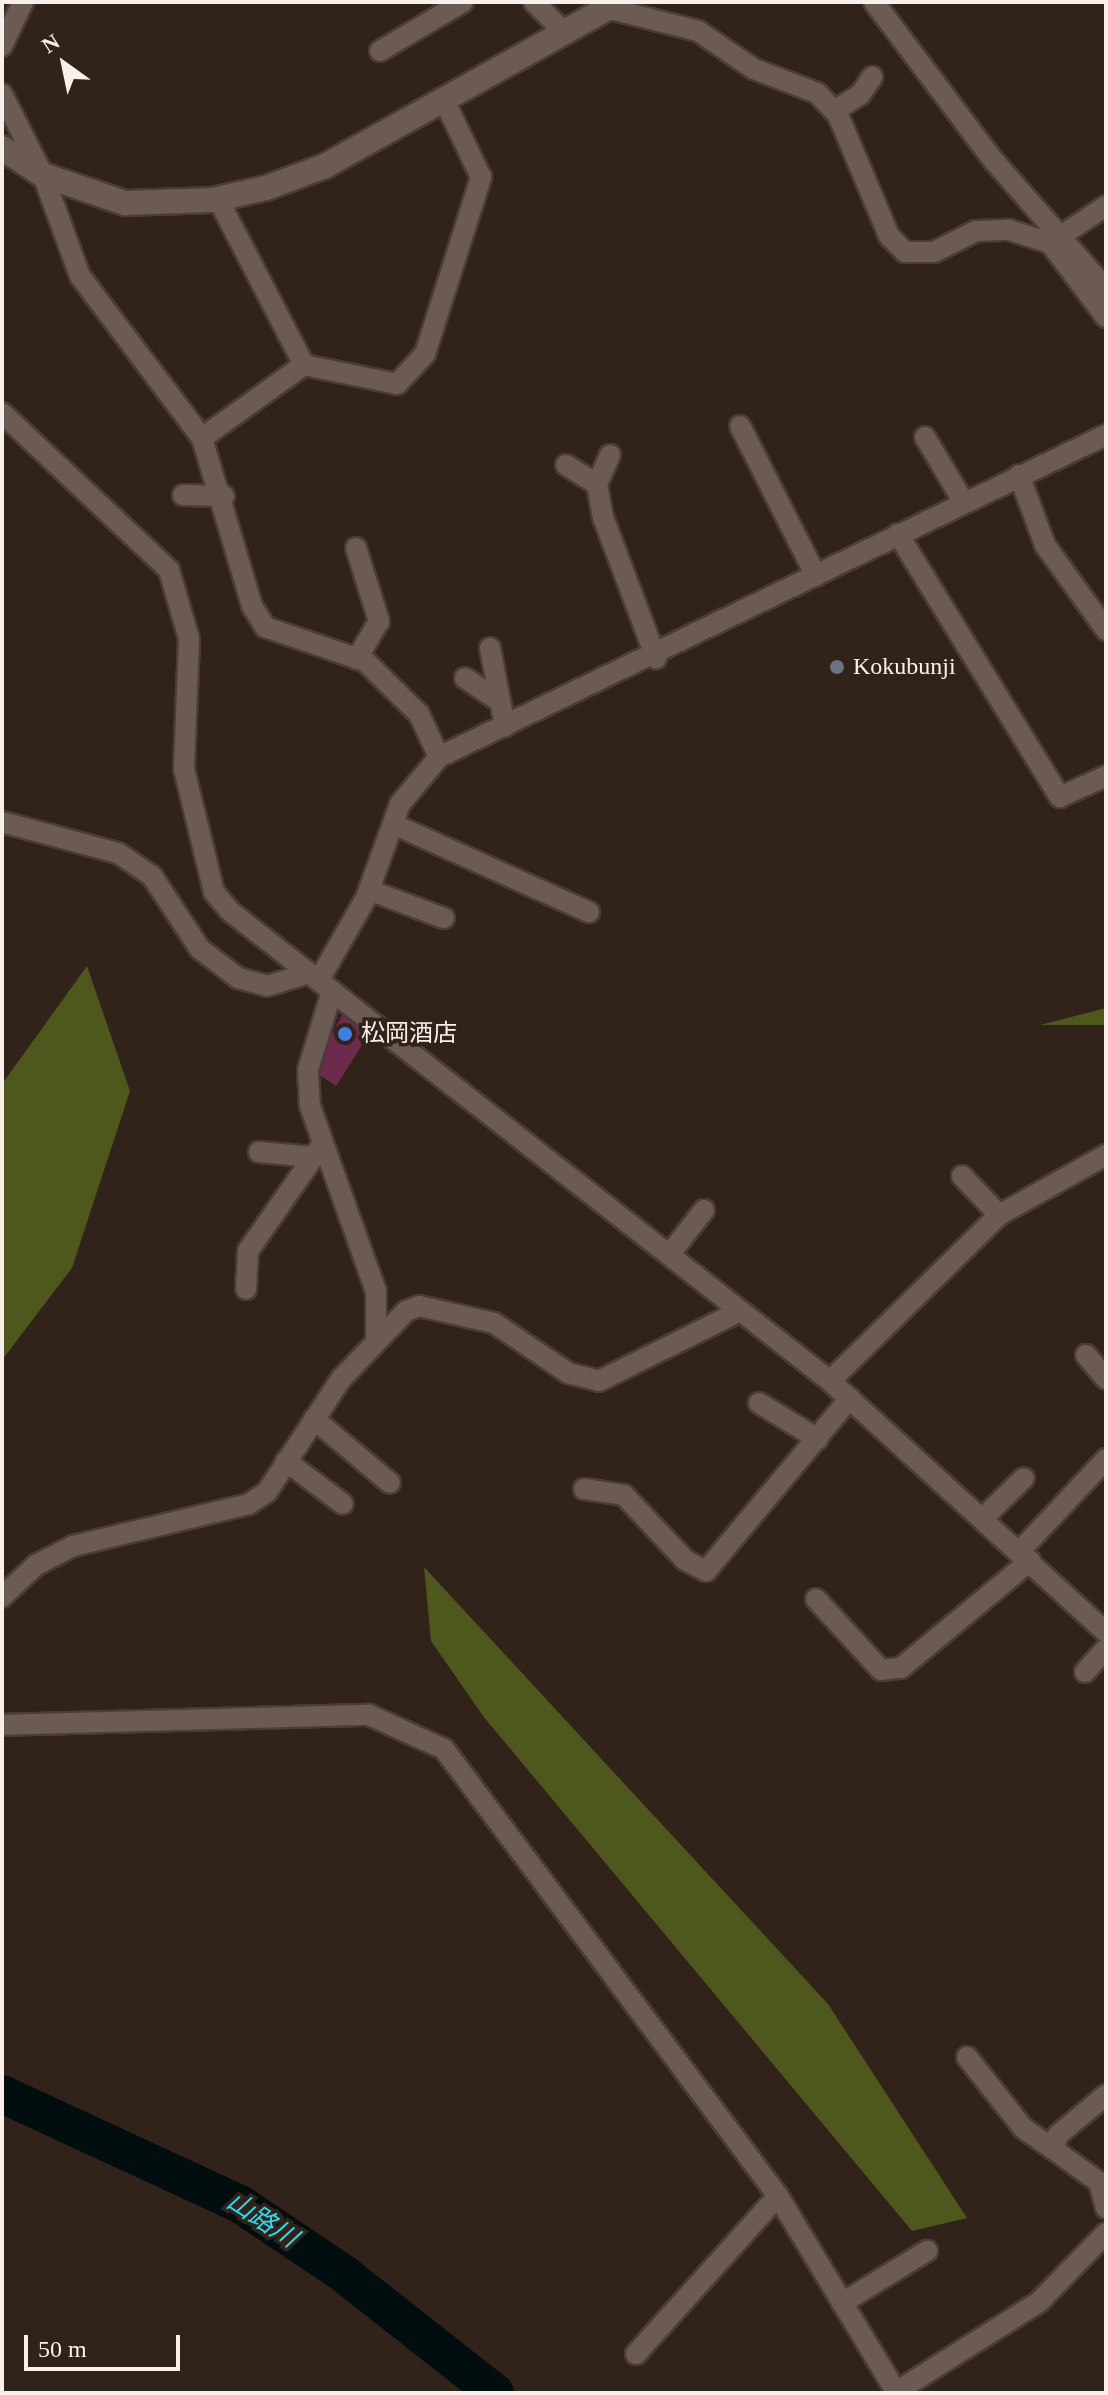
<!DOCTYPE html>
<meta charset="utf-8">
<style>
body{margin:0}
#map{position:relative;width:1108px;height:2395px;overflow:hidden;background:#31221a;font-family:"Times New Roman","Noto Sans JP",serif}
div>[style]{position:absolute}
.forest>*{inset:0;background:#4e571c}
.river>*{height:38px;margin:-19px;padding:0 19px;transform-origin:19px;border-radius:19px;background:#020d0f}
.building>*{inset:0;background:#6c2a4c}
.roads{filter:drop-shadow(2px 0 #4a3d38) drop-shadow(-2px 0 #4a3d38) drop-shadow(0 2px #4a3d38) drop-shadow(0 -2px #4a3d38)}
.street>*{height:20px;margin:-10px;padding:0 10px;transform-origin:10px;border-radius:10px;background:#6c5b52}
.secondary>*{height:24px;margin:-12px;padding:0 12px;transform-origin:12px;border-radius:12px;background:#6c5b52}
.dots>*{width:22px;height:22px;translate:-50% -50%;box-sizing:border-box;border:4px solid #31221a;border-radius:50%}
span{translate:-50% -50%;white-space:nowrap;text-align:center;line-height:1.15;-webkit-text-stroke:7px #31221a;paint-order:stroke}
.poi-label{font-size:24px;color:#faf0eb}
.left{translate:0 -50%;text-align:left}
.water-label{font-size:26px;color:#2edbef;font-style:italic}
.frame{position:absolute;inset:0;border:4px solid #faf0eb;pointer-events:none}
.north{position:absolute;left:24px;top:24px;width:80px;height:80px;-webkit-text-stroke:6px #31221a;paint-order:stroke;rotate:327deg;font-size:22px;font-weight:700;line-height:32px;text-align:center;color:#faf0eb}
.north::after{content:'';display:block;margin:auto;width:28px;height:36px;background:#faf0eb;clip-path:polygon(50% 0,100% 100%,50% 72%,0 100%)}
.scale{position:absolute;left:24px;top:2335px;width:156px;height:36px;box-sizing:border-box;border:4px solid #faf0eb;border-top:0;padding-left:10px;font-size:24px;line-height:28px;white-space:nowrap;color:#faf0eb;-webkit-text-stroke:6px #31221a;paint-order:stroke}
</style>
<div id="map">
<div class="forest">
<i style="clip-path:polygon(87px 966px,130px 1091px,72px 1268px,2px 1360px,2px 1084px)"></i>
<i style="clip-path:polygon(1106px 1008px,1106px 1025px,1040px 1025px)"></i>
<i style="clip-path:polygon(424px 1567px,828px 2004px,967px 2218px,912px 2231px,483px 1716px,431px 1641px)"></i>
</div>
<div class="river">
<i style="left:2px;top:2094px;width:262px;rotate:24.8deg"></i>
<i style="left:240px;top:2204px;width:125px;rotate:33.9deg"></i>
<i style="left:344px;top:2274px;width:192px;rotate:38.2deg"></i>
</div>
<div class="building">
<i style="clip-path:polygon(343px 1013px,371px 1031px,336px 1086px,318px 1074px,317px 1063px)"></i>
</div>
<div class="roads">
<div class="street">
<i style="left:534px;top:2px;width:42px;rotate:45deg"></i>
<i style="left:874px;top:2px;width:199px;rotate:53deg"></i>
<i style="left:994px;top:161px;width:170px;rotate:48.8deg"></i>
<i style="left:607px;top:8px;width:94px;rotate:14.2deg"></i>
<i style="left:698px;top:31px;width:68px;rotate:34.2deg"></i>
<i style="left:754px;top:69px;width:67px;rotate:20.9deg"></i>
<i style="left:817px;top:93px;width:30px;rotate:46deg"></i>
<i style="left:838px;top:115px;width:131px;rotate:67.1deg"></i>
<i style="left:889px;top:236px;width:23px;rotate:45deg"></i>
<i style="left:905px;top:252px;width:29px"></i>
<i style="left:934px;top:252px;width:47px;rotate:-26.6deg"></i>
<i style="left:976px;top:231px;width:33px;rotate:-2deg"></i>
<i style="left:1009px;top:230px;width:43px;rotate:17.6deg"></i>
<i style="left:1050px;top:243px;width:93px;rotate:52.9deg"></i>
<i style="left:2px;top:46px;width:49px;rotate:-64.5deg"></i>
<i style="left:380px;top:51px;width:96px;rotate:-30.6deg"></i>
<i style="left:2px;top:94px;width:91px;rotate:63.2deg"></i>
<i style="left:43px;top:175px;width:108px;rotate:69.9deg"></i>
<i style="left:80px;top:276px;width:203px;rotate:53deg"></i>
<i style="left:202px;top:438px;width:175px;rotate:73.4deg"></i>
<i style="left:252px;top:606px;width:25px;rotate:58deg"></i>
<i style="left:265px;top:627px;width:106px;rotate:18.8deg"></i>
<i style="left:365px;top:661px;width:76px;rotate:44.5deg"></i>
<i style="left:419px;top:714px;width:47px;rotate:65.1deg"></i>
<i style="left:834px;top:111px;width:31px;rotate:-32deg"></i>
<i style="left:860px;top:95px;width:22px;rotate:-56deg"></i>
<i style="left:218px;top:199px;width:187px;rotate:62.6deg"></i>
<i style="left:1050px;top:243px;width:67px;rotate:-33.5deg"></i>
<i style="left:2px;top:413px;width:229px;rotate:43.2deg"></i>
<i style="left:169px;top:570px;width:72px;rotate:73.8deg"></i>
<i style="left:189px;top:639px;width:130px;rotate:92.2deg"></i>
<i style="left:184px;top:769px;width:127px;rotate:76.3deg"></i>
<i style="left:214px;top:892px;width:26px;rotate:50deg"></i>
<i style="left:231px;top:912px;width:761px;rotate:38.06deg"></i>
<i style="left:830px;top:1381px;width:373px;rotate:42.3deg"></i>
<i style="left:740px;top:426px;width:168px;rotate:63.1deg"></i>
<i style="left:925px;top:437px;width:74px;rotate:59.3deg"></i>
<i style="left:202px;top:438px;width:125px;rotate:-35.6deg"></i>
<i style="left:304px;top:365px;width:95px;rotate:11.5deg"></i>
<i style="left:397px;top:384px;width:41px;rotate:-47deg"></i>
<i style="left:425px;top:354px;width:186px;rotate:-72.4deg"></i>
<i style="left:481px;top:177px;width:85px;rotate:-115.7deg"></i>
<i style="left:610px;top:455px;width:32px;rotate:114deg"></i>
<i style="left:597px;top:484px;width:34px;rotate:80deg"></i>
<i style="left:603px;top:517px;width:151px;rotate:69.4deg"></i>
<i style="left:566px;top:465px;width:36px;rotate:32deg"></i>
<i style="left:1019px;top:475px;width:75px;rotate:69.6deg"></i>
<i style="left:1045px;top:545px;width:105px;rotate:54.3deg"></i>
<i style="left:183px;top:495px;width:41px;rotate:1.4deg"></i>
<i style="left:898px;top:534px;width:309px;rotate:58.4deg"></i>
<i style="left:1060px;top:797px;width:51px;rotate:-24.5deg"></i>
<i style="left:356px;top:548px;width:77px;rotate:72.5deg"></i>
<i style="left:379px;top:621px;width:44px;rotate:120.1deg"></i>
<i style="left:490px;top:648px;width:80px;rotate:79.2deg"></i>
<i style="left:465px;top:678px;width:36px;rotate:34deg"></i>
<i style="left:2px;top:822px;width:120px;rotate:15deg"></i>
<i style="left:118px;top:853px;width:41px;rotate:34.1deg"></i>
<i style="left:152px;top:876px;width:87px;rotate:56.7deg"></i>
<i style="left:200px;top:949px;width:48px;rotate:37.3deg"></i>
<i style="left:238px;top:978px;width:30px;rotate:15deg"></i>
<i style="left:267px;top:986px;width:44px;rotate:-17.2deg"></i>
<i style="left:393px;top:824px;width:215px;rotate:24.2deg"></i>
<i style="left:369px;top:890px;width:80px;rotate:20.5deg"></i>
<i style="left:319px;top:980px;width:95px;rotate:-60.2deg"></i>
<i style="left:366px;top:898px;width:100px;rotate:-70.1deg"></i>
<i style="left:400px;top:804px;width:61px;rotate:-50.3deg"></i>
<i style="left:439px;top:757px;width:741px;rotate:-25.77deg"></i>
<i style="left:332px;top:991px;width:83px;rotate:106.9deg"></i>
<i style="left:308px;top:1070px;width:36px;rotate:87deg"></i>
<i style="left:310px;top:1106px;width:196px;rotate:70.4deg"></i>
<i style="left:376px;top:1291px;width:49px;rotate:90deg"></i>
<i style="left:259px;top:1152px;width:54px;rotate:5.3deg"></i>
<i style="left:962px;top:1176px;width:54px;rotate:46.5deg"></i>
<i style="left:669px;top:1255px;width:57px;rotate:-52.1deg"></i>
<i style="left:246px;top:1289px;width:38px;rotate:-87deg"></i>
<i style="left:248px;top:1251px;width:131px;rotate:-55.2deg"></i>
<i style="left:1086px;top:1355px;width:31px;rotate:50deg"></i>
<i style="left:830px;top:1381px;width:237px;rotate:-44.5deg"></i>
<i style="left:999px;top:1215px;width:123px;rotate:-29.3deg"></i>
<i style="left:759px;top:1403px;width:69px;rotate:31.4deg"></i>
<i style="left:314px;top:1419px;width:99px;rotate:40.1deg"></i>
<i style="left:286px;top:1461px;width:71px;rotate:37deg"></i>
<i style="left:584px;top:1489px;width:40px;rotate:8.5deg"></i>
<i style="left:624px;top:1495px;width:89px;rotate:46.8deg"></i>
<i style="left:685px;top:1560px;width:24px;rotate:28deg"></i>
<i style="left:706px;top:1571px;width:225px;rotate:-50.2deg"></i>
<i style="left:983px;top:1518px;width:57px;rotate:-44.3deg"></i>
<i style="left:1020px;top:1551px;width:126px;rotate:-46.9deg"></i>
<i style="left:2px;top:1597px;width:47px;rotate:-43.3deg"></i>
<i style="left:36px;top:1565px;width:42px;rotate:-27.2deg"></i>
<i style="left:73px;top:1546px;width:181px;rotate:-13.4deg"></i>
<i style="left:249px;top:1504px;width:22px;rotate:-34deg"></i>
<i style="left:267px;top:1492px;width:135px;rotate:-56.8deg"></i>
<i style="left:341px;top:1379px;width:94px;rotate:-46.3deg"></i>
<i style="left:406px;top:1311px;width:14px;rotate:-21deg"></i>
<i style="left:419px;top:1306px;width:77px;rotate:12.8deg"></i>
<i style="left:494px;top:1323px;width:89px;rotate:34deg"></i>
<i style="left:568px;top:1373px;width:32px;rotate:14deg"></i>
<i style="left:599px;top:1381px;width:157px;rotate:-26.4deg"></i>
<i style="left:816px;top:1599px;width:96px;rotate:47.5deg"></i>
<i style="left:881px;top:1670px;width:20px;rotate:-6deg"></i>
<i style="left:901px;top:1668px;width:168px;rotate:-39.7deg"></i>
<i style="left:1085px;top:1672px;width:31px;rotate:-48deg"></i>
<i style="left:2px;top:1725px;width:367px;rotate:-1.6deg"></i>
<i style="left:369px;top:1715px;width:82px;rotate:24.4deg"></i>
<i style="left:444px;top:1749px;width:558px;rotate:53.23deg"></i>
<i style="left:778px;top:2196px;width:230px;rotate:58.9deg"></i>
<i style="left:967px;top:2057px;width:90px;rotate:51.7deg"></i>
<i style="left:1023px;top:2128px;width:37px;rotate:35deg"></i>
<i style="left:1106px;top:2095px;width:62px;rotate:140.2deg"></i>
<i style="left:1058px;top:2135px;width:15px;rotate:110deg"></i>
<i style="left:1053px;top:2149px;width:57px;rotate:35.7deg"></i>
<i style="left:1099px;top:2182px;width:27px;rotate:75deg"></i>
<i style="left:842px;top:2303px;width:100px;rotate:-31.5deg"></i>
<i style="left:636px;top:2354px;width:212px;rotate:-48.1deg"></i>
<i style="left:896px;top:2392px;width:169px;rotate:-32.2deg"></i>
<i style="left:1039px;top:2302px;width:96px;rotate:-45.8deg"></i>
</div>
<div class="secondary">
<i style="left:2px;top:148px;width:49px;rotate:33.4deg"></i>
<i style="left:43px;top:175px;width:87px;rotate:18.9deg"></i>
<i style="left:125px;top:203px;width:88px;rotate:-2deg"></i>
<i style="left:213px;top:200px;width:54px;rotate:-12.8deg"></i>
<i style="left:266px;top:188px;width:63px;rotate:-20.4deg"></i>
<i style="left:325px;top:166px;width:336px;rotate:-29.2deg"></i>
</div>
</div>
<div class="dots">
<i style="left:837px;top:667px;background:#6b7280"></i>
<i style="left:345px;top:1034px;background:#3f7fe0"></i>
</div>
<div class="poi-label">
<span class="left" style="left:853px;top:667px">Kokubunji</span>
<span class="left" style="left:361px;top:1034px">松岡酒店</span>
</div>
<div class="water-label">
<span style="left:262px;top:2220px;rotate:33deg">山路川</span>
</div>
<div class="frame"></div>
<div class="north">N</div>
<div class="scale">50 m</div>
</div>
